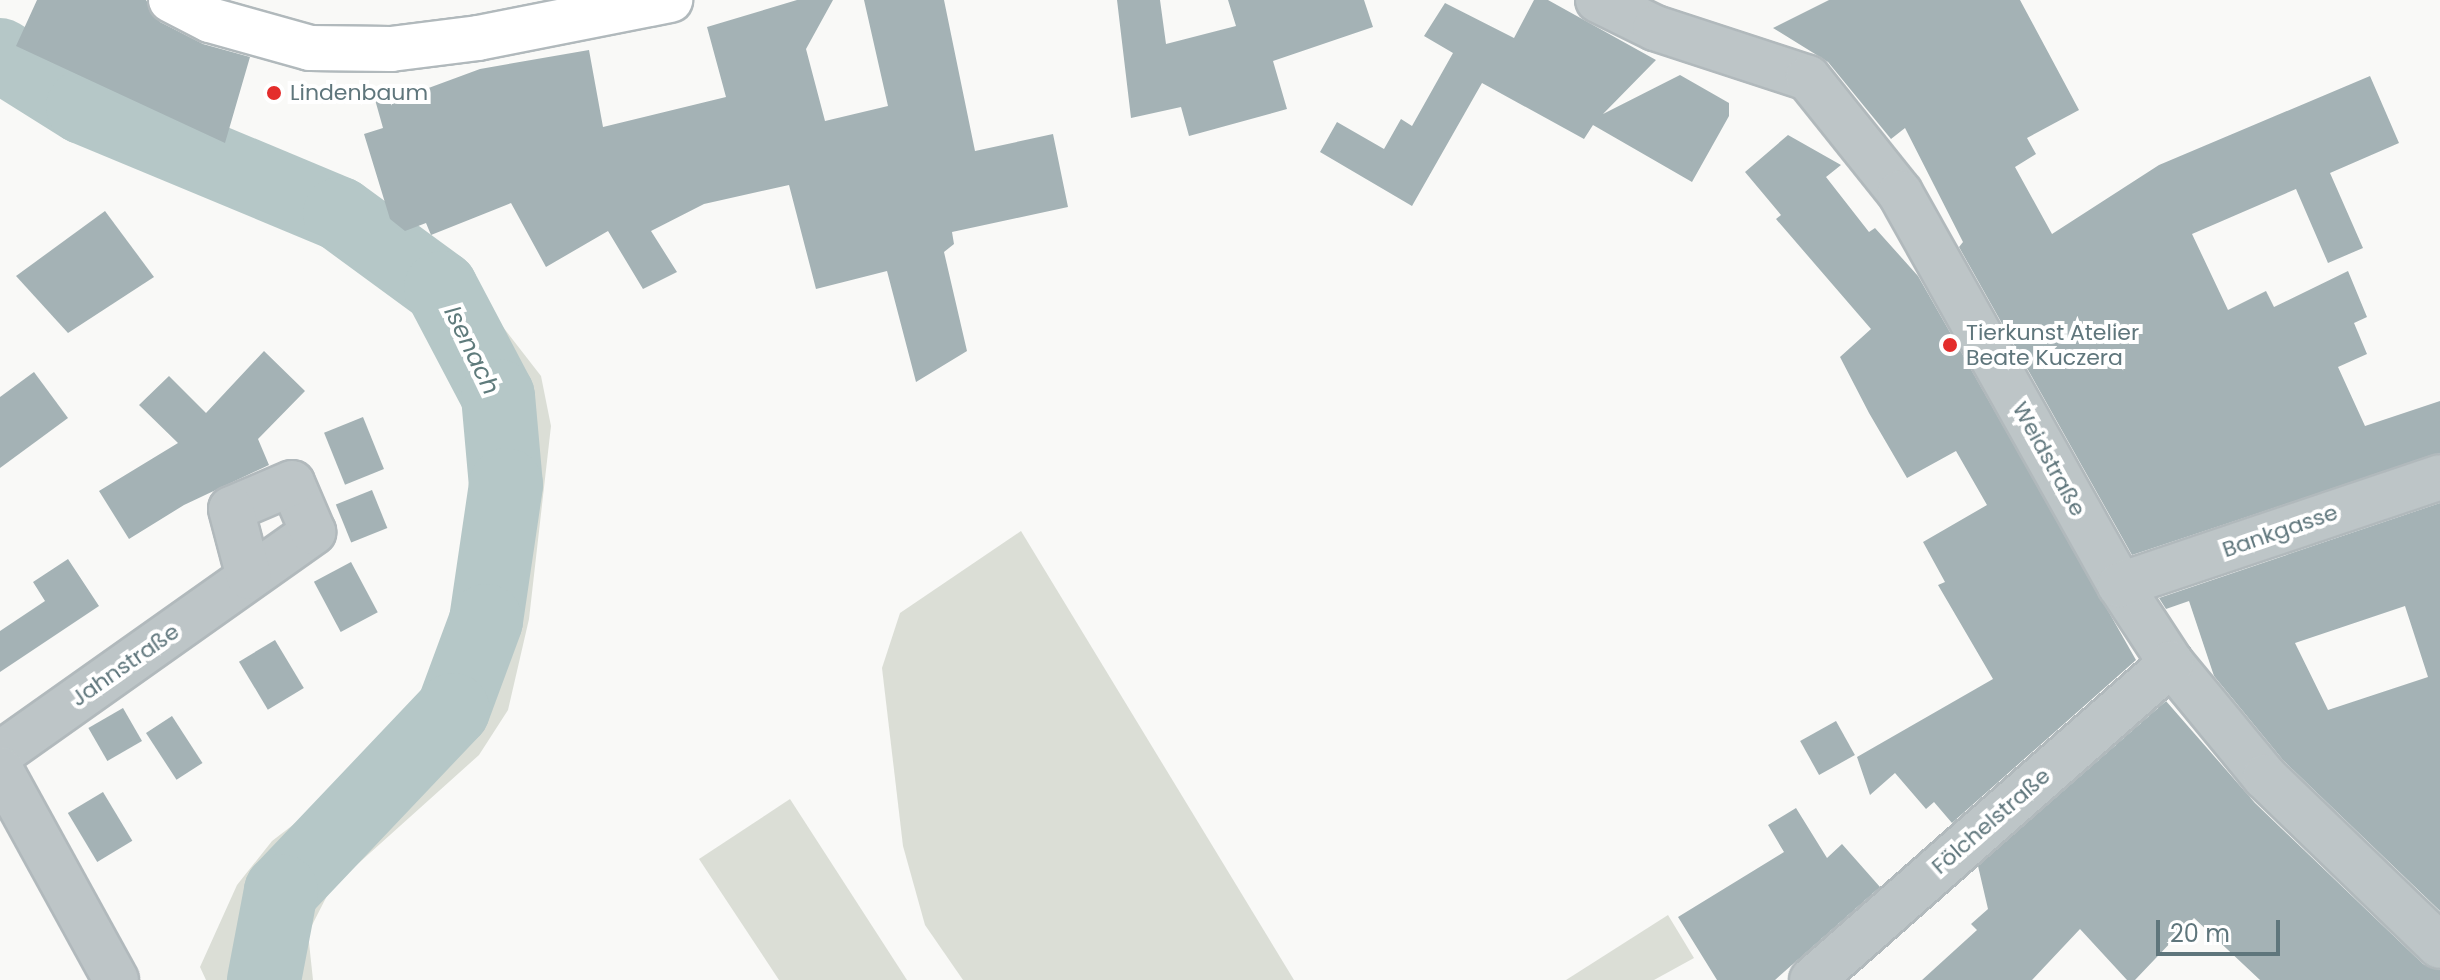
<!DOCTYPE html>
<meta charset="utf-8">
<style>
body{margin:0}
#map{position:relative;width:2440px;height:980px;overflow:hidden;background:#f9f9f7;font-family:Poppins,sans-serif}
div>[style]{position:absolute}
.green>*{inset:0;background:#dbded6}
.river>*{height:74px;margin:-37px;padding:0 37px;transform-origin:37px;border-radius:37px;background:#b5c7c7}
.building>*{inset:0;background:#a4b2b5;transform-origin:0 0}
.roads{filter:drop-shadow(2px 0 #b1b9bc) drop-shadow(-2px 0 #b1b9bc) drop-shadow(0 2px #b1b9bc) drop-shadow(0 -2px #b1b9bc)}
.minor>*{height:44px;margin:-22px;padding:0 22px;transform-origin:22px;border-radius:22px;background:#bdc5c7}
.major>*{height:44px;margin:-22px;padding:0 22px;transform-origin:22px;border-radius:22px;background:#fff}
.dots>*{width:22px;height:22px;translate:-50% -50%;box-sizing:border-box;border:4px solid #fff;border-radius:50%}
span{translate:-50% -50%;white-space:nowrap;text-align:center;line-height:1.15;-webkit-text-stroke:8px #fff;paint-order:stroke}
.poi-label{font-size:22px;color:#5f767c}
.left{translate:0 -50%;text-align:left}
.street-label{font-size:22px;color:#5f767c}
.water-label{font-size:24px;color:#5f7b7c;font-style:italic}
.scale{position:absolute;left:2156px;top:920px;width:124px;height:36px;box-sizing:border-box;border:4px solid #5f767c;border-top:0;padding-left:10px;font-size:24px;line-height:28px;white-space:nowrap;color:#5f767c;-webkit-text-stroke:6px #fff;paint-order:stroke}
</style>
<div id="map">
<div class="green">
<i style="clip-path:polygon(0 38px,12px 55px,87px 90px,146px 108px,378px 212px,475px 291px,541px 376px,551px 426px,529px 619px,508px 710px,479px 755px,331px 888px,308px 933px,313px 980px,206px 980px,200px 967px,237px 885px,272px 841px,341px 788px,444px 690px,468px 594px,486px 452px,480px 375px,422px 295px,252px 198px,130px 150px,0 85px)"></i>
<i style="clip-path:polygon(1021px 531px,1294px 980px,963px 980px,925px 925px,903px 846px,882px 668px,900px 613px)"></i>
<i style="clip-path:polygon(790px 799px,907px 980px,779px 980px,699px 859px)"></i>
<i style="clip-path:polygon(1668px 915px,1694px 958px,1654px 980px,1566px 980px)"></i>
</div>
<div class="river">
<i style="left:0;top:55px;width:98px;rotate:32.1deg"></i>
<i style="left:83px;top:107px;width:278px;rotate:22.6deg"></i>
<i style="left:340px;top:214px;width:125px;rotate:36.2deg"></i>
<i style="left:441px;top:288px;width:122px;rotate:62.2deg"></i>
<i style="left:498px;top:396px;width:89px;rotate:84.9deg"></i>
<i style="left:506px;top:485px;width:137px;rotate:98.4deg"></i>
<i style="left:486px;top:621px;width:95px;rotate:110.3deg"></i>
<i style="left:453px;top:710px;width:250px;rotate:133.5deg"></i>
<i style="left:281px;top:891px;width:91px;rotate:100.8deg"></i>
</div>
<div class="building">
<i style="clip-path:polygon(37px 0,146px 0,160px 22px,203px 44px,250px 57px,225px 143px,16px 46px)"></i>
<i style="clip-path:polygon(797px 0,833px 0,806px 49px,825px 121px,888px 106px,864px 0,944px 0,975px 151px,1053px 134px,1068px 207px,952px 232px,954px 244px,944px 252px,967px 351px,916px 382px,887px 271px,816px 289px,789px 185px,704px 204px,651px 231px,677px 272px,643px 289px,608px 231px,546px 267px,511px 203px,431px 235px,426px 223px,405px 231px,390px 219px,364px 134px,383px 128px,374px 96px,412px 84px,415px 93px,480px 69px,589px 50px,603px 127px,726px 97px,707px 27px)"></i>
<i style="clip-path:polygon(1117px 0,1160px 0,1166px 44px,1236px 26px,1228px 0,1364px 0,1373px 27px,1273px 61px,1287px 109px,1189px 136px,1181px 107px,1131px 118px)"></i>
<i style="clip-path:polygon(1534px 0,1548px 0,1656px 60px,1603px 114px,1680px 75px,1729px 103px,1729px 116px,1692px 182px,1593px 125px,1584px 139px,1482px 83px,1412px 206px,1320px 152px,1337px 122px,1384px 149px,1401px 119px,1412px 126px,1453px 53px,1424px 36px,1445px 3px,1514px 38px)"></i>
<i style="clip-path:polygon(1829px 0,2020px 0,2079px 110px,2027px 138px,2036px 154px,2015px 167px,2052px 234px,2159px 165px,2370px 76px,2399px 143px,2330px 173px,2363px 248px,2328px 263px,2296px 189px,2192px 234px,2228px 310px,2266px 291px,2274px 307px,2348px 271px,2367px 317px,2354px 323px,2367px 354px,2338px 367px,2365px 426px,2440px 401px,2440px 453px,2132px 555px,1959px 247px,1963px 242px,1905px 128px,1891px 139px,1828px 62px,1773px 28px)"></i>
<i style="clip-path:polygon(1788px 135px,1841px 165px,1826px 177px,1869px 232px,1875px 228px,1918px 276px,2136px 660px,1952px 823px,1934px 802px,1926px 809px,1895px 773px,1870px 795px,1857px 757px,1993px 679px,1938px 585px,1945px 582px,1923px 542px,1987px 505px,1956px 451px,1907px 478px,1869px 413px,1840px 357px,1871px 329px,1776px 219px,1781px 215px,1745px 172px)"></i>
<i style="clip-path:polygon(105px 211px,154px 277px,68px 333px,16px 276px)"></i>
<i style="clip-path:polygon(264px 351px,305px 391px,258px 439px,269px 465px,184px 505px,129px 539px,99px 491px,178px 443px,139px 405px,169px 376px,206px 413px)"></i>
<i style="clip-path:polygon(34px 372px,68px 418px,0 468px,0 397px)"></i>
<i style="left:363px;top:417px;width:56px;height:42px;rotate:68deg"></i>
<i style="left:372px;top:490px;width:41px;height:39px;rotate:68deg"></i>
<i style="clip-path:polygon(evenodd,2440px 503px,2440px 911px,2283px 760px,2214px 676px,2189px 601px,2166px 609px,2159px 598px,2440px 503px,2405px 606px,2428px 677px,2328px 710px,2295px 643px,2405px 606px)"></i>
<i style="clip-path:polygon(68px 559px,99px 606px,0 672px,0 631px,45px 601px,33px 582px)"></i>
<i style="left:351px;top:562px;width:57px;height:42px;rotate:62deg"></i>
<i style="left:275px;top:640px;width:56px;height:42px;rotate:59deg"></i>
<i style="clip-path:polygon(2166px 701px,2255px 803px,2423px 964px,2440px 970px,2440px 980px,2260px 980px,2194px 918px,2135px 980px,2127px 980px,2080px 929px,2032px 980px,1922px 980px,1977px 930px,1971px 924px,1988px 909px,1978px 866px)"></i>
<i style="left:123px;top:708px;width:38px;height:40px;rotate:60deg"></i>
<i style="left:172px;top:716px;width:56px;height:31px;rotate:57deg"></i>
<i style="left:1836px;top:721px;width:39px;height:41px;rotate:61deg"></i>
<i style="left:103px;top:792px;width:57px;height:41px;rotate:59deg"></i>
<i style="clip-path:polygon(1796px 808px,1827px 858px,1842px 844px,1880px 887px,1775px 980px,1717px 980px,1678px 917px,1784px 852px,1768px 825px)"></i>
</div>
<div class="roads">
<div class="minor">
<i style="left:1598px;top:0;width:64px;rotate:26.2deg"></i>
<i style="left:1655px;top:28px;width:161px;rotate:18.1deg"></i>
<i style="left:1808px;top:78px;width:147px;rotate:51.3deg"></i>
<i style="left:1900px;top:193px;width:450px;rotate:60.7deg"></i>
<i style="left:2120px;top:585px;width:93px;rotate:56.8deg"></i>
<i style="left:2171px;top:663px;width:148px;rotate:50.5deg"></i>
<i style="left:2265px;top:777px;width:243px;rotate:44deg"></i>
<i style="left:2120px;top:585px;width:338px;rotate:-18.6deg"></i>
<i style="left:0;top:754px;width:384px;rotate:-35.3deg"></i>
<i style="left:313px;top:532px;width:53px;rotate:-113.2deg"></i>
<i style="left:292px;top:483px;width:66px;rotate:156.9deg"></i>
<i style="left:231px;top:509px;width:70px;rotate:75.2deg"></i>
<i style="left:0;top:769px;width:241px;rotate:61.2deg"></i>
<i style="left:1812px;top:980px;width:479px;rotate:-41.4deg"></i>
</div>
<div class="major">
<i style="left:171px;top:0;width:44px;rotate:27.1deg"></i>
<i style="left:210px;top:20px;width:104px;rotate:15.6deg"></i>
<i style="left:310px;top:48px;width:81px;rotate:0.7deg"></i>
<i style="left:391px;top:49px;width:88px;rotate:-7.2deg"></i>
<i style="left:478px;top:38px;width:196px;rotate:-11.2deg"></i>
</div>
</div>
<div class="dots">
<i style="left:274px;top:93px;background:#e42d2c"></i>
<i style="left:1950px;top:345px;background:#e42d2c"></i>
</div>
<div class="poi-label">
<span class="left" style="left:290px;top:93px">Lindenbaum</span>
<span class="left" style="left:1966px;top:345px">Tierkunst Atelier<br>Beate Kuczera</span>
</div>
<div class="street-label">
<span style="left:2049px;top:459px;rotate:61deg">Weidstraße</span>
<span style="left:2280px;top:531px;rotate:-19deg">Bankgasse</span>
<span style="left:125px;top:665px;rotate:-35deg">Jahnstraße</span>
<span style="left:1991px;top:821px;rotate:-41deg">Fölchelstraße</span>
</div>
<div class="water-label">
<span style="left:472px;top:350px;rotate:64deg">Isenach</span>
</div>
<div class="scale">20 m</div>
</div>
